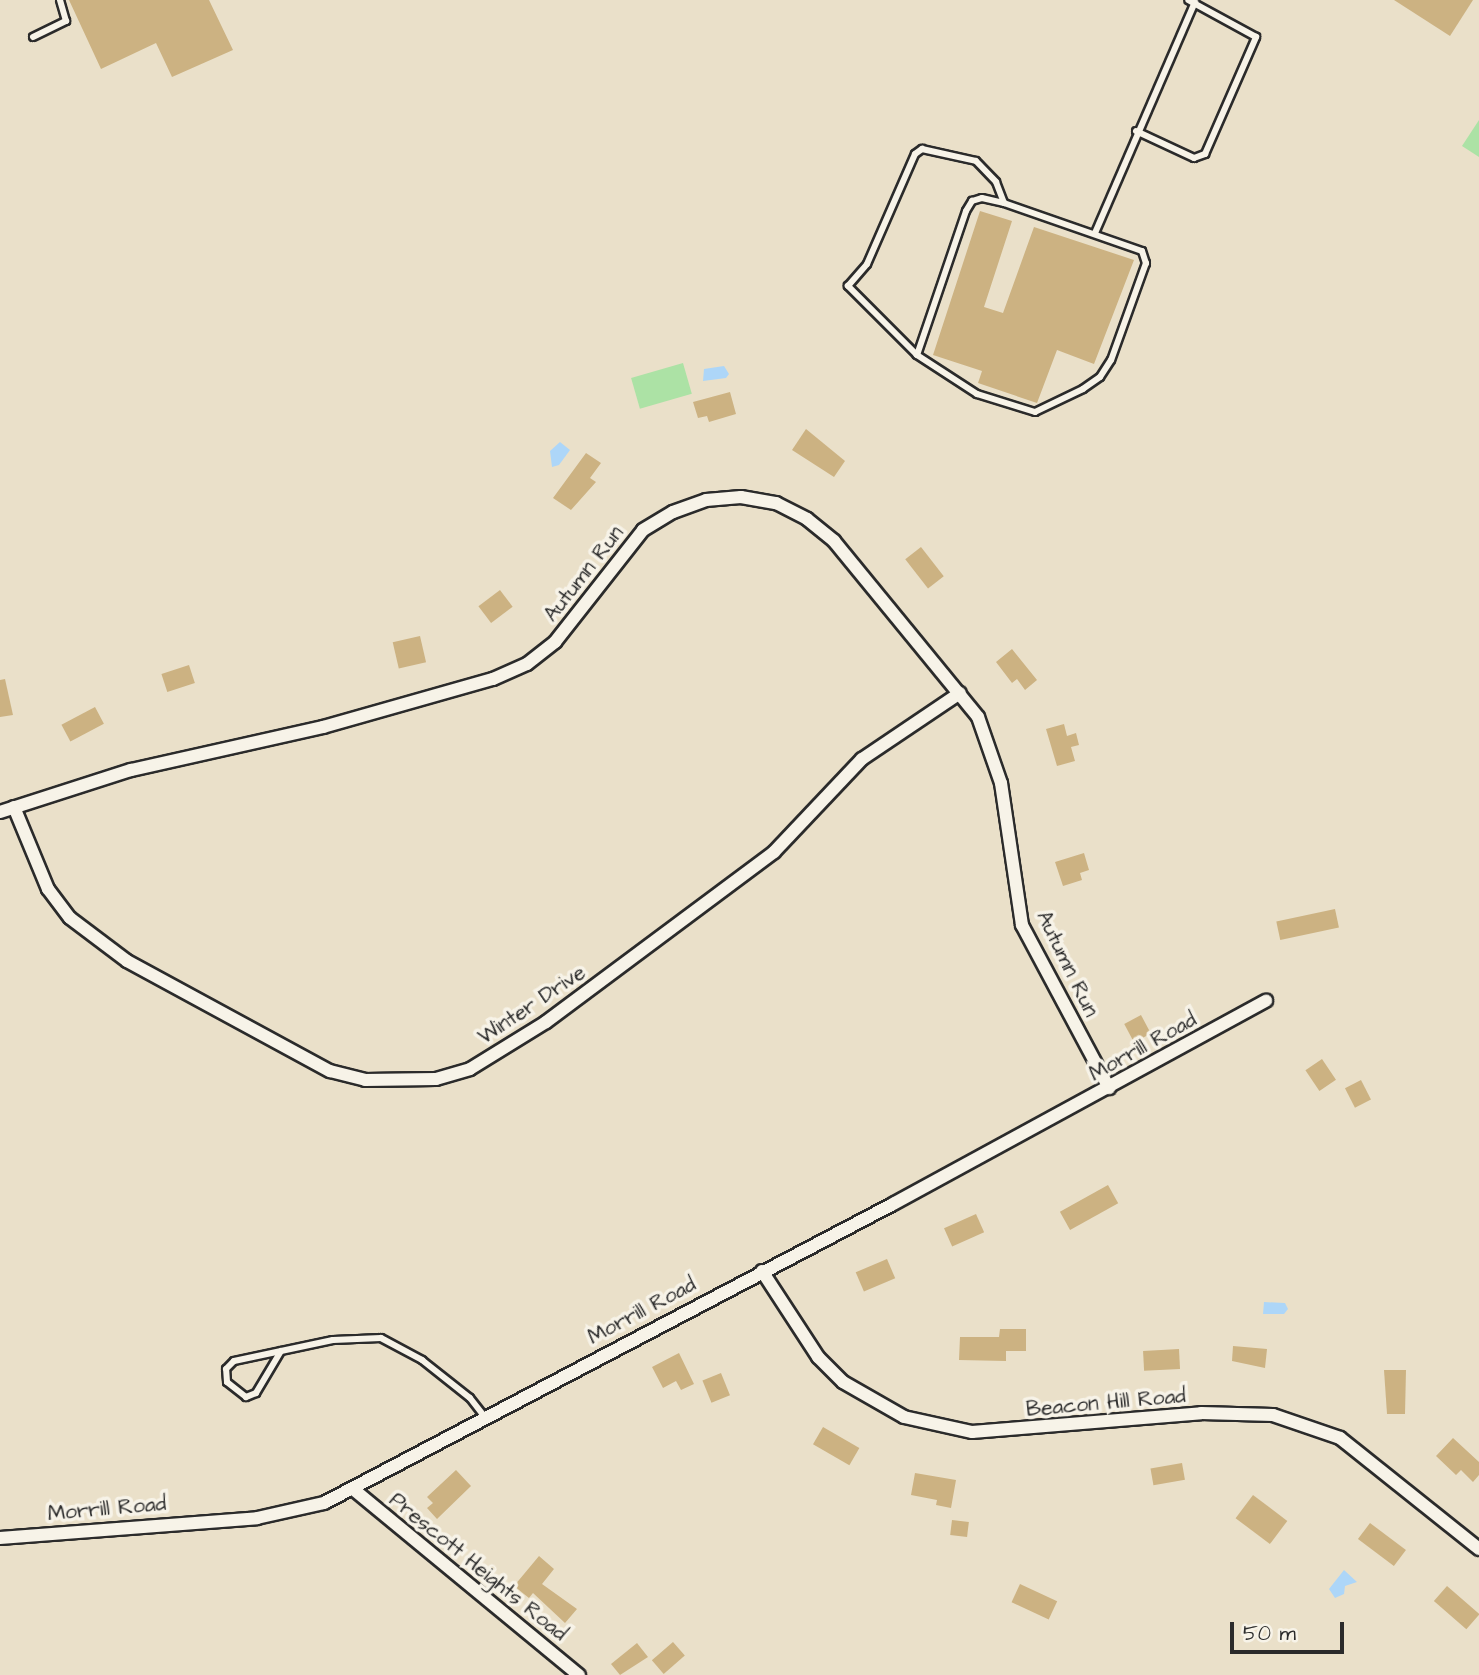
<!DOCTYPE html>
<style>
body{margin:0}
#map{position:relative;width:1479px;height:1675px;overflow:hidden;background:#eae0c9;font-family:"Architects Daughter",sans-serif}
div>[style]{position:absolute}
.green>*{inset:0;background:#ace2a5;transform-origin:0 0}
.water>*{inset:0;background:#add6f8}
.building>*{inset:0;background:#ccb282;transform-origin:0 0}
.roads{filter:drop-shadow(2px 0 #2b2b2b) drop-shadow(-2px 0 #2b2b2b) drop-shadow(0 2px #2b2b2b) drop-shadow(0 -2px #2b2b2b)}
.service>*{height:6px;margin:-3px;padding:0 3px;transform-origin:3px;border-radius:3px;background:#f7f3e8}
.minor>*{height:12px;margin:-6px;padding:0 6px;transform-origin:6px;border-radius:6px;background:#f7f3e8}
span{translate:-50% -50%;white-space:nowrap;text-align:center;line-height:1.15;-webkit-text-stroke:7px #f7f3e8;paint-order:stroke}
.street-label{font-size:21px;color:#2b2b2b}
.scale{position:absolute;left:1230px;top:1622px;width:114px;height:32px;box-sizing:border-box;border:4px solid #2b2b2b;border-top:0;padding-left:9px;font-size:21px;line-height:24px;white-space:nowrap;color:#2b2b2b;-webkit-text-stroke:5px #f7f3e8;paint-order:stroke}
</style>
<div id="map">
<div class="green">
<i style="clip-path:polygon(1479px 120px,1479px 157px,1462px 146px)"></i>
<i style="left:683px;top:363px;width:32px;height:54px;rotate:74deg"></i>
</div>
<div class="water">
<i style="clip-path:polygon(724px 366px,729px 374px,726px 378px,703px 381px,704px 369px)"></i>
<i style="clip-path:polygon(560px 442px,570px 450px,559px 465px,552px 467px,550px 451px)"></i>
<i style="clip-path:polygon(1264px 1302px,1285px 1303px,1288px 1309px,1284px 1314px,1263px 1314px)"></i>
<i style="clip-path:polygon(1344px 1570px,1357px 1582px,1345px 1586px,1344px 1594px,1335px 1598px,1329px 1589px)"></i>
</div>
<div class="building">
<i style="clip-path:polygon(69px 0,209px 0,233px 50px,172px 77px,156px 43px,101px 69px)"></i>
<i style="clip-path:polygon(1394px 0,1473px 0,1450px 36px)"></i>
<i style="clip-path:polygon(980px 211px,1012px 221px,984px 307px,1003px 313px,1034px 227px,1134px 260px,1094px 364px,1057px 350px,1037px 403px,978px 383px,982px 371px,933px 355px)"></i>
<i style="clip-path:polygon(730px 392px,736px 414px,709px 422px,707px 416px,698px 418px,693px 402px)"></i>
<i style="clip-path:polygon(806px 429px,845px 461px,834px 477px,792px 450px)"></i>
<i style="clip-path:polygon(586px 453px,601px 463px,590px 478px,596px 482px,571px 510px,553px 498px)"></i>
<i style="left:921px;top:547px;width:37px;height:20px;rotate:52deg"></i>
<i style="left:500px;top:590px;width:21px;height:27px;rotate:53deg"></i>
<i style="left:420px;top:636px;width:27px;height:28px;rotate:77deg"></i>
<i style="clip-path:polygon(1012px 649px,1037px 680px,1025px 690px,1017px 679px,1012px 683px,996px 662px)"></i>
<i style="left:189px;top:665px;width:19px;height:29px;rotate:72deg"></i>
<i style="clip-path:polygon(5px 679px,13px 715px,0 717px,0 680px)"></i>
<i style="left:95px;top:707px;width:19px;height:38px;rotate:62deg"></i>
<i style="clip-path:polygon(1064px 724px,1067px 736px,1076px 733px,1079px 745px,1071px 747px,1075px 761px,1057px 766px,1046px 729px)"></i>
<i style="clip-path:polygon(1084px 853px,1089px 870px,1080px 873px,1082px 880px,1063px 886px,1055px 862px)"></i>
<i style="left:1335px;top:909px;width:19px;height:60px;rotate:78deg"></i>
<i style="left:1141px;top:1015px;width:21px;height:19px;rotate:62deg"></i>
<i style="left:1322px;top:1059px;width:25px;height:20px;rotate:56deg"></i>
<i style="left:1361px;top:1080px;width:22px;height:18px;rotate:63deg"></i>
<i style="left:1108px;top:1185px;width:21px;height:55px;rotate:61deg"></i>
<i style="left:976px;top:1214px;width:20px;height:35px;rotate:66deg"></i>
<i style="left:887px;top:1259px;width:21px;height:34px;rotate:67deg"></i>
<i style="clip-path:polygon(1000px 1329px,1026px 1329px,1026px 1351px,1006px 1351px,1006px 1361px,959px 1360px,960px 1337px,999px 1337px)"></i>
<i style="clip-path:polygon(1233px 1346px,1267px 1349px,1265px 1368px,1232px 1361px)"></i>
<i style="left:1179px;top:1349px;width:20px;height:36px;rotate:87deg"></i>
<i style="clip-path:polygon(679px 1353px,694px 1384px,681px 1390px,676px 1381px,663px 1388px,652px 1367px)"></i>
<i style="clip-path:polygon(1384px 1370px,1406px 1370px,1405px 1414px,1387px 1414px)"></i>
<i style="left:721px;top:1373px;width:24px;height:20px;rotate:68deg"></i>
<i style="left:823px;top:1427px;width:42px;height:20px;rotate:30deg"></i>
<i style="clip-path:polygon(1453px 1438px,1479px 1462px,1479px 1475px,1473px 1482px,1461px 1470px,1456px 1475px,1436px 1456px)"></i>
<i style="left:1182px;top:1463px;width:17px;height:32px;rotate:80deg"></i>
<i style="clip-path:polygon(456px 1470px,471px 1486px,437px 1519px,427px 1508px,433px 1503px,427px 1497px)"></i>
<i style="clip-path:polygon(915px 1473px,956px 1480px,951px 1508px,936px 1505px,937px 1500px,911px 1495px)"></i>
<i style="left:1253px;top:1495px;width:43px;height:29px;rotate:37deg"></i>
<i style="left:952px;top:1520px;width:17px;height:15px;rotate:7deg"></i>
<i style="left:1370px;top:1523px;width:45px;height:20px;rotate:37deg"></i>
<i style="clip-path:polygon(539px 1556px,554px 1569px,542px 1584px,577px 1609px,565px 1623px,533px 1593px,529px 1598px,514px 1586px)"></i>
<i style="left:1020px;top:1584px;width:41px;height:20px;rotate:25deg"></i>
<i style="left:1447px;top:1586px;width:43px;height:20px;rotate:41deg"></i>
<i style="left:673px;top:1642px;width:18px;height:28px;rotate:49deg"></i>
<i style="clip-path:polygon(637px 1643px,648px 1657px,620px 1675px,611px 1664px)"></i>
</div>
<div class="roads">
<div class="service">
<i style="left:33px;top:37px;width:37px;rotate:-26deg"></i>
<i style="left:66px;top:21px;width:22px;rotate:-106deg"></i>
<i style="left:1136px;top:131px;width:64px;rotate:25deg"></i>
<i style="left:1194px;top:158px;width:12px;rotate:-20deg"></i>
<i style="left:1205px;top:154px;width:128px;rotate:-66.4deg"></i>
<i style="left:1256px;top:37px;width:77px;rotate:-151.4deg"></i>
<i style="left:922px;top:149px;width:55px;rotate:12.5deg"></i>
<i style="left:976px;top:161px;width:29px;rotate:46deg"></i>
<i style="left:996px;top:182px;width:22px;rotate:69deg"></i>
<i style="left:1004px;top:203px;width:146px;rotate:19.2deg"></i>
<i style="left:1142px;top:251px;width:13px;rotate:72deg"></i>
<i style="left:1146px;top:263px;width:103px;rotate:109.8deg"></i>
<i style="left:1111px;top:360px;width:20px;rotate:123deg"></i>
<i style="left:1100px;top:377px;width:21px;rotate:145deg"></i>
<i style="left:1083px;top:389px;width:53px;rotate:154.4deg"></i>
<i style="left:1035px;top:412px;width:61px;rotate:-162.8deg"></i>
<i style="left:977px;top:394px;width:72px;rotate:-147deg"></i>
<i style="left:917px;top:355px;width:98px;rotate:-135deg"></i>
<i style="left:848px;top:286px;width:29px;rotate:-49deg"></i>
<i style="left:867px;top:264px;width:120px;rotate:-66.4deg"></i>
<i style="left:915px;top:154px;width:9px;rotate:-36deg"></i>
<i style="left:1095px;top:233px;width:252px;rotate:-66.6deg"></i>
<i style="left:917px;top:355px;width:152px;rotate:-71.2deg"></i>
<i style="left:966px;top:211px;width:12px;rotate:-59deg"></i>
<i style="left:972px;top:201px;width:10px;rotate:-17deg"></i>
<i style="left:982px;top:198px;width:23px;rotate:13deg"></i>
<i style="left:281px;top:1351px;width:49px;rotate:120.8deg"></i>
<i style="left:256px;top:1393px;width:11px;rotate:158deg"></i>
<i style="left:246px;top:1397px;width:24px;rotate:-142deg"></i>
<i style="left:227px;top:1382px;width:13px;rotate:-94deg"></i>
<i style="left:226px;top:1369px;width:11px;rotate:-45deg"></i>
<i style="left:234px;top:1361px;width:101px;rotate:-12deg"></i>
<i style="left:333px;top:1340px;width:48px;rotate:-2.4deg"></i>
<i style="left:381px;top:1338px;width:47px;rotate:28.2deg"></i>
<i style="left:422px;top:1360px;width:61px;rotate:38.4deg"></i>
<i style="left:470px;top:1398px;width:23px;rotate:52deg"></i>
</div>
<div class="minor">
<i style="left:14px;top:807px;width:89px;rotate:67.5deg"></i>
<i style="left:48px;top:889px;width:36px;rotate:53deg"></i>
<i style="left:70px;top:918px;width:71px;rotate:37deg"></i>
<i style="left:127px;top:961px;width:231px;rotate:28.5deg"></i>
<i style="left:330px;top:1071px;width:36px;rotate:14deg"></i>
<i style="left:365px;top:1080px;width:71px;rotate:-0.8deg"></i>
<i style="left:436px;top:1079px;width:35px;rotate:-16deg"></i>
<i style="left:470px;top:1069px;width:89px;rotate:-31.7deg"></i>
<i style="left:546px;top:1022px;width:284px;rotate:-36.7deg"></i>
<i style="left:774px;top:852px;width:128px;rotate:-46.6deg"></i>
<i style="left:862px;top:759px;width:118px;rotate:-34deg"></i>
<i style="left:0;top:812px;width:138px;rotate:-17.8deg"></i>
<i style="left:131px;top:770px;width:197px;rotate:-12.6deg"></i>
<i style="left:323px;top:727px;width:177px;rotate:-15.8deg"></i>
<i style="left:493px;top:679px;width:37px;rotate:-24deg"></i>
<i style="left:527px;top:664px;width:36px;rotate:-38deg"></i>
<i style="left:555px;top:642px;width:142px;rotate:-51.8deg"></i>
<i style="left:643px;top:530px;width:35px;rotate:-31deg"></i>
<i style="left:673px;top:512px;width:35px;rotate:-20deg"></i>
<i style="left:706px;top:500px;width:35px;rotate:-5deg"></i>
<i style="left:741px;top:497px;width:36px;rotate:10deg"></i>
<i style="left:776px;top:503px;width:35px;rotate:27deg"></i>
<i style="left:807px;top:519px;width:35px;rotate:39deg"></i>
<i style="left:834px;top:541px;width:227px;rotate:50.7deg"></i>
<i style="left:978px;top:717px;width:70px;rotate:70.8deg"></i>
<i style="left:1001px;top:783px;width:144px;rotate:81.6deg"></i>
<i style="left:1022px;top:925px;width:185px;rotate:61.9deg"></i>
<i style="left:762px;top:1271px;width:103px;rotate:56.9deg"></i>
<i style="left:818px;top:1357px;width:35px;rotate:45deg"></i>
<i style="left:843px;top:1382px;width:70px;rotate:29.8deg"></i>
<i style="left:904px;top:1417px;width:70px;rotate:12.4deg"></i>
<i style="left:972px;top:1432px;width:230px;rotate:-4.7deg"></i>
<i style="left:1201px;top:1413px;width:72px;rotate:1.6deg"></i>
<i style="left:1273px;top:1415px;width:71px;rotate:18.9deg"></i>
<i style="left:1340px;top:1438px;width:178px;rotate:38.6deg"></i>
<i style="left:353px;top:1489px;width:293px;rotate:39.5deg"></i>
<i style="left:0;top:1538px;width:258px;rotate:-4.4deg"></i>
<i style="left:257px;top:1518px;width:69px;rotate:-12.6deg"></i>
<i style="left:324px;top:1503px;width:643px;rotate:-27.72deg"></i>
<i style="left:893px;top:1204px;width:425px;rotate:-28.6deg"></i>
</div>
</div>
<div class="street-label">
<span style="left:584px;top:574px;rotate:-52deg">Autumn Run</span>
<span style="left:1067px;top:964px;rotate:64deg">Autumn Run</span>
<span style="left:532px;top:1005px;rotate:-34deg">Winter Drive</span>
<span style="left:1143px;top:1047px;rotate:-29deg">Morrill Road</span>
<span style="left:642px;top:1311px;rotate:-28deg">Morrill Road</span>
<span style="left:1106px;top:1403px;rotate:-5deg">Beacon Hill Road</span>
<span style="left:107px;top:1509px;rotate:-5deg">Morrill Road</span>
<span style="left:478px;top:1567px;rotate:39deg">Prescott Heights Road</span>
</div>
<div class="scale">50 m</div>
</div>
